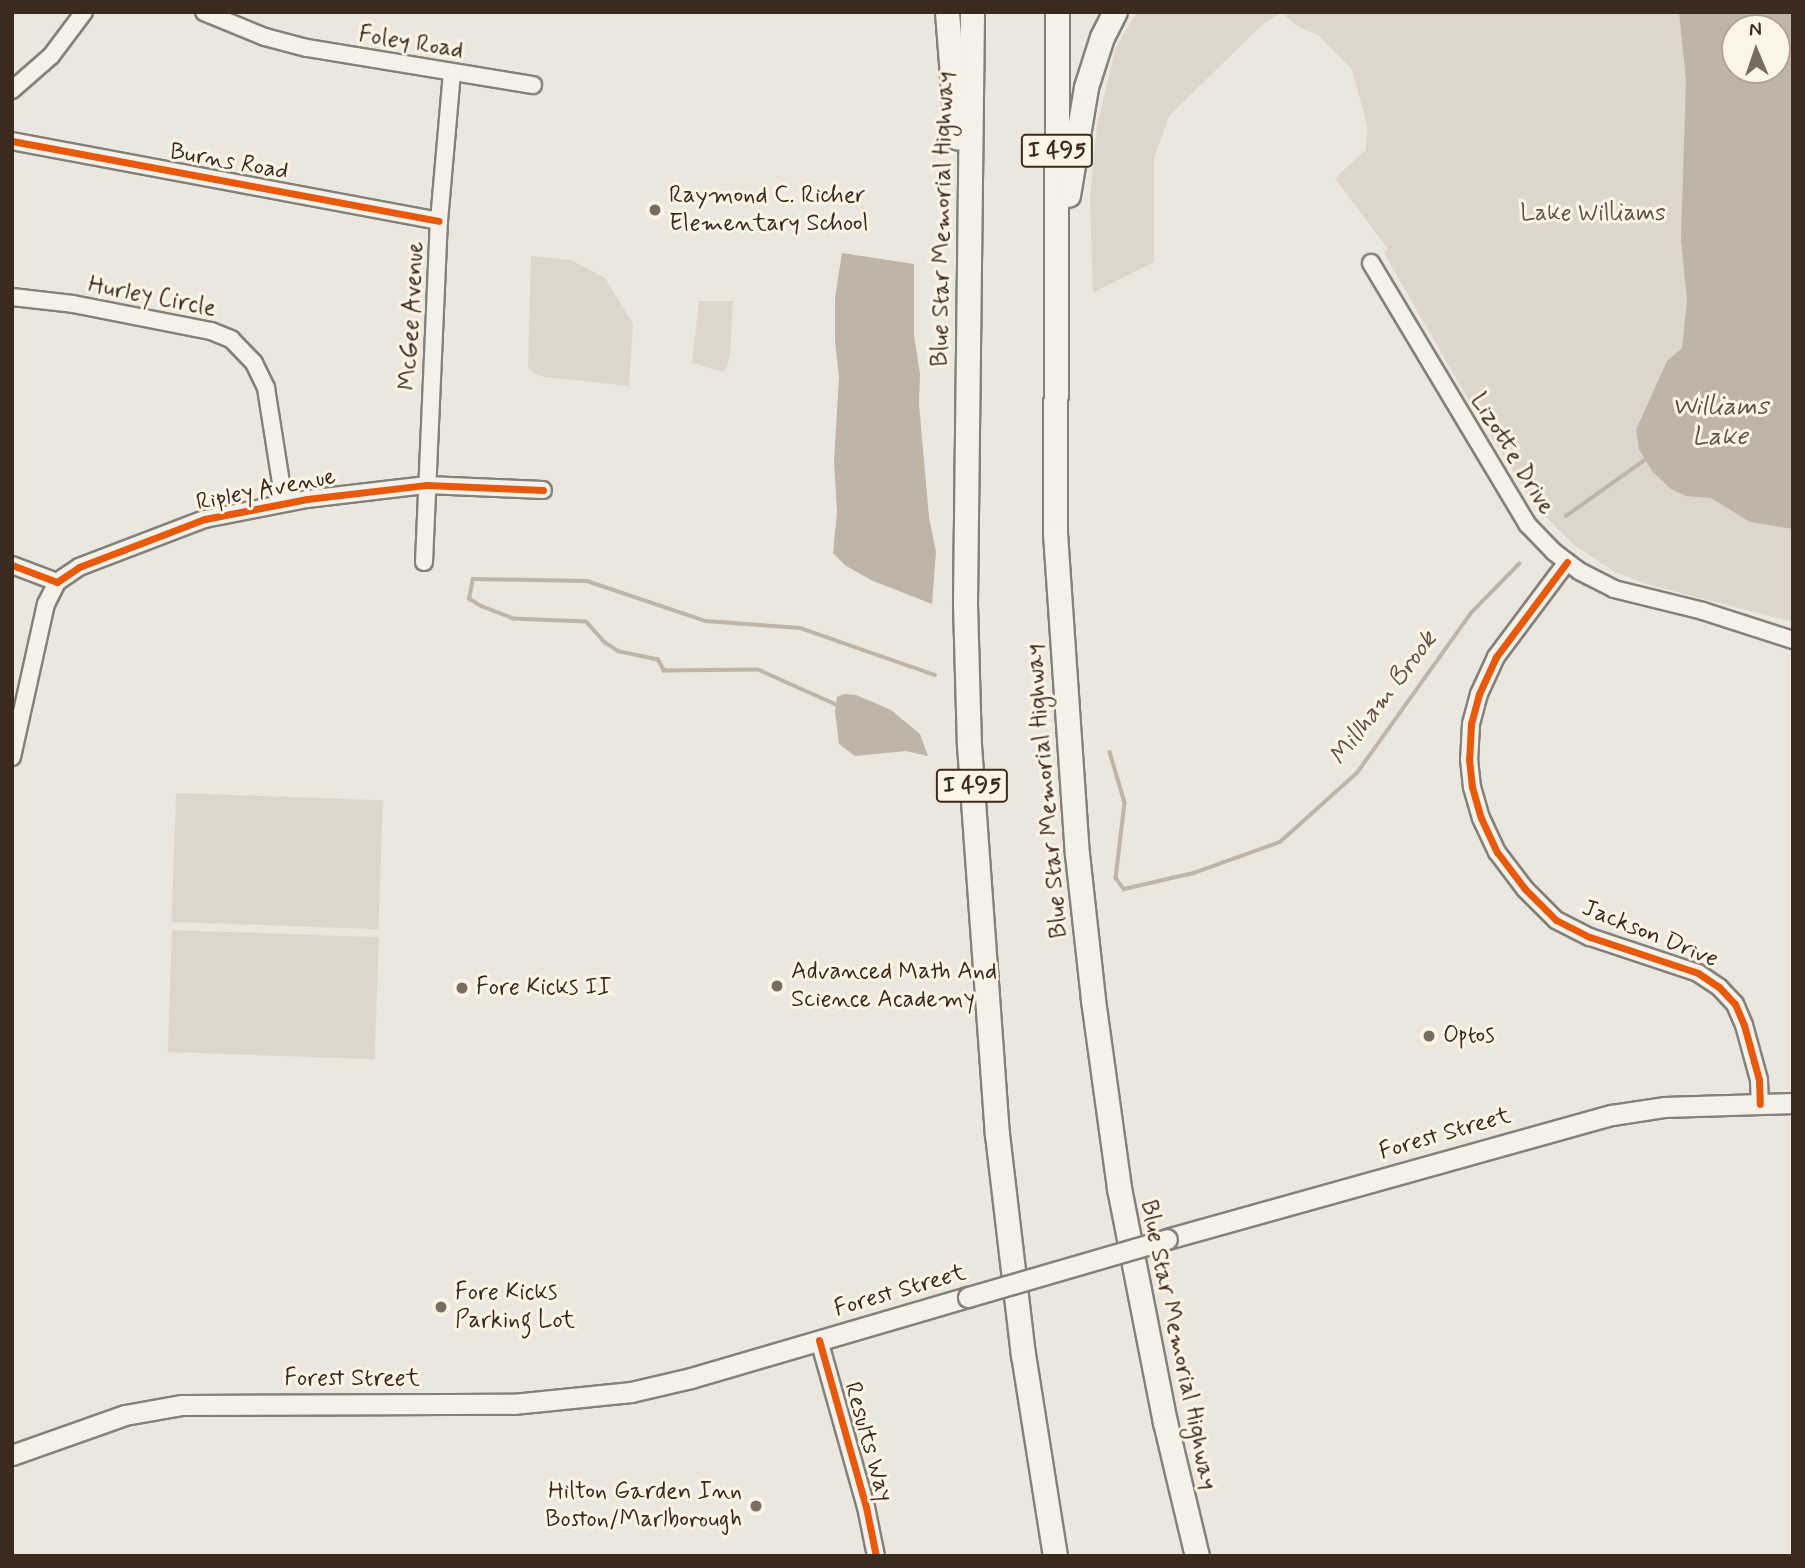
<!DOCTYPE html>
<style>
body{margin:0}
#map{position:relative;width:1805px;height:1568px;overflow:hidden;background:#ebe7de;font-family:Mynerve,sans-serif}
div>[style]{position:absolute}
.green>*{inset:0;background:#ddd6ca;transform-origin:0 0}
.water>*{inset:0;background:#beb5a8}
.stream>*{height:3.5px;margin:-1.75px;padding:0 1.75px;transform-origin:1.75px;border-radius:1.75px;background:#beb5a8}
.roads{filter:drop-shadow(2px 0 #858079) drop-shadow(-2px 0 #858079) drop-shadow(0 2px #858079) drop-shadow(0 -2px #858079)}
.minor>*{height:16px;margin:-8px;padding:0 8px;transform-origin:8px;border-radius:8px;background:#f4f0ea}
.major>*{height:19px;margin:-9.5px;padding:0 9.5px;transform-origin:9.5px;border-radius:9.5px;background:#f4f0ea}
.highway>*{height:23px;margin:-11.5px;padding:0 11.5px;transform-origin:11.5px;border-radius:11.5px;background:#f4f0ea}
.bridges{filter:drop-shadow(2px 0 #858079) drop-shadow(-2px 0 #858079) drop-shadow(0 2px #858079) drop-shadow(0 -2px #858079)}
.major-bridge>*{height:19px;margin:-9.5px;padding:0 9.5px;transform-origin:9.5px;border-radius:9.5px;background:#f4f0ea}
.cycleway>*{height:7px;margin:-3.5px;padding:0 3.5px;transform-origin:3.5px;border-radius:3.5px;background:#e8590c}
.dots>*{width:19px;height:19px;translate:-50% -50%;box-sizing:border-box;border:4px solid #fcf5e5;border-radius:50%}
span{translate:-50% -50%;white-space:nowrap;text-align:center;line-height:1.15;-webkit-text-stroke:6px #fcf5e5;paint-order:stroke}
.shield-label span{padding:2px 5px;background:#fcf5e5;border:2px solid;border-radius:5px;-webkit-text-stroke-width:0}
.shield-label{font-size:23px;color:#3b2a1e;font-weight:700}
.street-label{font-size:24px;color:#3b2a1e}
.poi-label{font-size:24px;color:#3b2a1e}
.left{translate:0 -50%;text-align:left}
.right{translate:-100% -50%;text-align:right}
.park-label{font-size:24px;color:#615245}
.water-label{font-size:26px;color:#625346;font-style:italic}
.frame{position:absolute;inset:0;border:14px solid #3b2a1e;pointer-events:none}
.north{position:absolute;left:1721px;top:14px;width:70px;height:70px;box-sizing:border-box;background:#fcf5e5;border:2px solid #afa495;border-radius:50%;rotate:358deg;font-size:19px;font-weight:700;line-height:28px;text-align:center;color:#3b2a1e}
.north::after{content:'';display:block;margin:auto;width:24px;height:32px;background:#796c61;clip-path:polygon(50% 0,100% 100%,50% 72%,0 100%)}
</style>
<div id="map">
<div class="green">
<i style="clip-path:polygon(evenodd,1137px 12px,1793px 12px,1793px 622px,1650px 585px,1615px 572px,1574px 545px,1535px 506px,1468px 399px,1384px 253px,1388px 249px,1335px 178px,1366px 150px,1367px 126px,1352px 69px,1317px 34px,1299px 27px,1281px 13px,1262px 25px,1169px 116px,1154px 159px,1154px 262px,1093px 293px,1090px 199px,1097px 125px,1116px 47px,1137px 12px,1735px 28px,1777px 28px,1777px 70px,1735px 70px,1735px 28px)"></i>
<i style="clip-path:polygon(531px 256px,571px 260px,605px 278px,633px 324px,629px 386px,545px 377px,535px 374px,528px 367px)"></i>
<i style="clip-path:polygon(699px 301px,733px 301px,730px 354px,725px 372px,692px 363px)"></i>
<i style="left:176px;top:793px;width:207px;height:129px;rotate:2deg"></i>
<i style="left:172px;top:930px;width:207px;height:122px;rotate:2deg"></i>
</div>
<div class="water">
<i style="clip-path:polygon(evenodd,1679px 12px,1793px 12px,1793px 529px,1750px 522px,1711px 498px,1686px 496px,1671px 489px,1652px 471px,1639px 449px,1636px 430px,1667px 361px,1682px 348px,1687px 301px,1681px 239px,1686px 80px,1679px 12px,1735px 28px,1777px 28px,1777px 70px,1735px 70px,1735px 28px)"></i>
<i style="clip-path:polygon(842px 253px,914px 264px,914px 335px,920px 374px,919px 404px,929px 517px,936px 552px,932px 604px,873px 581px,846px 566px,833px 553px,837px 512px,834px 461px,839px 376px,835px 342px,835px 297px)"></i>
<i style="clip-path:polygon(844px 694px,856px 695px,891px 710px,920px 734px,928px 756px,906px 751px,855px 756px,839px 744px,835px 711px,837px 697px)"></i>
</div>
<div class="stream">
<i style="left:1566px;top:516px;width:102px;rotate:-35.4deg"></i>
<i style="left:836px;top:705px;width:85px;rotate:-155.8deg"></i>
<i style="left:758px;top:670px;width:94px;rotate:179.4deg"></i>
<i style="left:664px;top:671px;width:13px;rotate:-119deg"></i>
<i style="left:658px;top:660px;width:40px;rotate:-168deg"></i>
<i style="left:619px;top:652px;width:17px;rotate:-147deg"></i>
<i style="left:605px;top:643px;width:28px;rotate:-132deg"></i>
<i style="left:586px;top:622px;width:72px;rotate:-177.6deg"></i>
<i style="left:514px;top:619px;width:34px;rotate:-159deg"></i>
<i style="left:482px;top:607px;width:15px;rotate:-148deg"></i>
<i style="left:469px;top:599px;width:20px;rotate:-79deg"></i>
<i style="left:473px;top:579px;width:114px;rotate:1deg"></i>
<i style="left:587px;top:581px;width:126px;rotate:18.6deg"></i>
<i style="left:706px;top:621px;width:94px;rotate:4.3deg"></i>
<i style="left:800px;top:628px;width:143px;rotate:19.2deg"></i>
<i style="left:1110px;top:752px;width:53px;rotate:73.6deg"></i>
<i style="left:1125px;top:803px;width:76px;rotate:96.8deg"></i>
<i style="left:1116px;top:878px;width:14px;rotate:54deg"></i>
<i style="left:1124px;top:889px;width:72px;rotate:-12.9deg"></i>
<i style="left:1194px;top:873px;width:91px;rotate:-19.8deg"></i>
<i style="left:1280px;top:842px;width:103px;rotate:-41.9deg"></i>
<i style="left:1357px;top:773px;width:196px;rotate:-54.5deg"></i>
<i style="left:1471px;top:613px;width:69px;rotate:-45.6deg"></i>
</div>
<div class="roads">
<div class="minor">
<i style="left:204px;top:12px;width:66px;rotate:22.3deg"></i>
<i style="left:265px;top:37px;width:43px;rotate:14.7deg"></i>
<i style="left:307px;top:48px;width:229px;rotate:9.3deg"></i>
<i style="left:12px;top:90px;width:52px;rotate:-41.1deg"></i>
<i style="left:51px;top:56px;width:55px;rotate:-53.1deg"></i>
<i style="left:12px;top:141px;width:434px;rotate:10.6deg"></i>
<i style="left:1371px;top:263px;width:304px;rotate:59.1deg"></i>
<i style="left:1527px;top:524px;width:39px;rotate:46deg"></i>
<i style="left:1554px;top:552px;width:31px;rotate:37deg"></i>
<i style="left:1579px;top:571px;width:39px;rotate:27deg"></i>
<i style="left:1614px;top:589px;width:92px;rotate:13.9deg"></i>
<i style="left:1703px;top:611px;width:95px;rotate:17.9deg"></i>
<i style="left:12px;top:297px;width:61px;rotate:6.5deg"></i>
<i style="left:73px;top:304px;width:141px;rotate:11.1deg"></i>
<i style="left:211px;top:331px;width:22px;rotate:22deg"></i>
<i style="left:231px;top:339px;width:33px;rotate:46deg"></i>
<i style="left:254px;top:363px;width:28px;rotate:64deg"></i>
<i style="left:266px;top:388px;width:115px;rotate:81deg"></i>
<i style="left:424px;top:562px;width:341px;rotate:-87.5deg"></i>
<i style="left:439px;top:221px;width:149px;rotate:-85deg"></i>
<i style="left:1567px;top:562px;width:119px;rotate:126.8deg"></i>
<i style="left:1496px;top:657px;width:41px;rotate:114.7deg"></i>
<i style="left:1479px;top:694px;width:31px;rotate:105deg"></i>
<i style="left:1471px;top:724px;width:35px;rotate:93deg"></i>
<i style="left:1469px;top:759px;width:28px;rotate:84deg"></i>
<i style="left:1472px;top:787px;width:32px;rotate:74deg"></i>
<i style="left:1481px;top:818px;width:38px;rotate:65deg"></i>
<i style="left:1497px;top:852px;width:46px;rotate:52.9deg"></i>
<i style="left:1525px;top:889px;width:44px;rotate:45deg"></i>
<i style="left:1556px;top:920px;width:38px;rotate:27deg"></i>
<i style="left:1590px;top:937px;width:114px;rotate:18.4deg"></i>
<i style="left:1698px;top:973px;width:25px;rotate:34deg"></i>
<i style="left:1719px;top:987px;width:23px;rotate:47deg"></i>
<i style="left:1735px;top:1004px;width:23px;rotate:67deg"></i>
<i style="left:1744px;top:1025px;width:57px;rotate:74.7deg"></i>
<i style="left:1759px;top:1080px;width:24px;rotate:88deg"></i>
<i style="left:12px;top:565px;width:48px;rotate:20.7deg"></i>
<i style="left:57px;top:582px;width:27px;rotate:-34deg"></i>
<i style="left:79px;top:567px;width:135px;rotate:-20.9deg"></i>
<i style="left:205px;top:519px;width:104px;rotate:-11.1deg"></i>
<i style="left:307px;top:499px;width:121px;rotate:-6.7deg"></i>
<i style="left:427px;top:485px;width:116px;rotate:2.5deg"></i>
<i style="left:12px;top:757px;width:157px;rotate:-77.5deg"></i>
<i style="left:46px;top:604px;width:25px;rotate:-63deg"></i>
<i style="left:819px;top:1340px;width:173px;rotate:74.3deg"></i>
<i style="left:866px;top:1507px;width:50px;rotate:78.5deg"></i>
</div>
<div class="major">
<i style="left:1167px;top:1239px;width:462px;rotate:-15.6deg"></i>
<i style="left:1612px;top:1115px;width:54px;rotate:-8.6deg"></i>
<i style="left:1665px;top:1107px;width:128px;rotate:-1.8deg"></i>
<i style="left:12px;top:1455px;width:120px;rotate:-19.5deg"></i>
<i style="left:125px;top:1415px;width:58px;rotate:-10deg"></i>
<i style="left:182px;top:1405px;width:331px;rotate:-0.2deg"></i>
<i style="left:513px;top:1404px;width:119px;rotate:-5.8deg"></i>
<i style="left:631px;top:1392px;width:62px;rotate:-13.1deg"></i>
<i style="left:691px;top:1378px;width:289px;rotate:-16.3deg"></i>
</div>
<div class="highway">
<i style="left:947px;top:12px;width:126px;rotate:85.5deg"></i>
<i style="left:972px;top:12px;width:592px;rotate:90.68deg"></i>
<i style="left:965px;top:604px;width:141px;rotate:88.4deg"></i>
<i style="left:969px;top:745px;width:390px;rotate:85.9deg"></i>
<i style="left:997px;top:1134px;width:222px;rotate:83.3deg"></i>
<i style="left:1023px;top:1354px;width:205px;rotate:81deg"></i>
<i style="left:1057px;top:12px;width:521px;rotate:90.22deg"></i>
<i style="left:1055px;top:533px;width:322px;rotate:86.1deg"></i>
<i style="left:1077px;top:854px;width:147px;rotate:83.7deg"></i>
<i style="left:1093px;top:1000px;width:190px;rotate:82.1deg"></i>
<i style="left:1119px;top:1188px;width:238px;rotate:78.9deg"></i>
<i style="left:1165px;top:1422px;width:138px;rotate:76.6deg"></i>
<i style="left:1068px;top:195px;width:109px;rotate:-80.5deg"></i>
<i style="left:1086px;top:87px;width:52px;rotate:-72.3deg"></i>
<i style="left:1102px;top:37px;width:28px;rotate:-63deg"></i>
</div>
</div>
<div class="bridges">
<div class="major-bridge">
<i style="left:968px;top:1297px;width:207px;rotate:-16.2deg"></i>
</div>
</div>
<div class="cycleway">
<i style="left:12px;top:141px;width:434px;rotate:10.6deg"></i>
<i style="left:1567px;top:562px;width:119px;rotate:126.8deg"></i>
<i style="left:1496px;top:657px;width:41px;rotate:114.7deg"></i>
<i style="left:1479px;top:694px;width:31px;rotate:105deg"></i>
<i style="left:1471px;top:724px;width:35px;rotate:93deg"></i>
<i style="left:1469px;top:759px;width:28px;rotate:84deg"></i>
<i style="left:1472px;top:787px;width:32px;rotate:74deg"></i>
<i style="left:1481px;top:818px;width:38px;rotate:65deg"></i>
<i style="left:1497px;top:852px;width:46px;rotate:52.9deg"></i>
<i style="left:1525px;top:889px;width:44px;rotate:45deg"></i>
<i style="left:1556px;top:920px;width:38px;rotate:27deg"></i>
<i style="left:1590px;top:937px;width:114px;rotate:18.4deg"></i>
<i style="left:1698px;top:973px;width:25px;rotate:34deg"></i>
<i style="left:1719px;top:987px;width:23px;rotate:47deg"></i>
<i style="left:1735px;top:1004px;width:23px;rotate:67deg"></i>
<i style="left:1744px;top:1025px;width:57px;rotate:74.7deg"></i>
<i style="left:1759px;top:1080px;width:24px;rotate:88deg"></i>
<i style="left:12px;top:565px;width:48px;rotate:20.7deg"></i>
<i style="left:57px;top:582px;width:27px;rotate:-34deg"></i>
<i style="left:79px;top:567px;width:135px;rotate:-20.9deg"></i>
<i style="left:205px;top:519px;width:104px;rotate:-11.1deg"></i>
<i style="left:307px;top:499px;width:121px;rotate:-6.7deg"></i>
<i style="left:427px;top:485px;width:116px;rotate:2.5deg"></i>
<i style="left:819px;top:1340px;width:173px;rotate:74.3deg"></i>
<i style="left:866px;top:1507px;width:50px;rotate:78.5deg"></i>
</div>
<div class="dots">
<i style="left:655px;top:210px;background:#796c61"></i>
<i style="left:777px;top:986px;background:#796c61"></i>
<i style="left:462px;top:988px;background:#796c61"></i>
<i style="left:1429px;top:1036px;background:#796c61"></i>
<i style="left:441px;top:1307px;background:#796c61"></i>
<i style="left:756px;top:1506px;background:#796c61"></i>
</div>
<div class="shield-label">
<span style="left:1057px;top:151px">I 495</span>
<span style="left:972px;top:786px">I 495</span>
</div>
<div class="street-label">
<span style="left:411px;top:43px;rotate:9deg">Foley Road</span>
<span style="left:229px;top:162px;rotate:10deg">Burns Road</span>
<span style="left:943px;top:219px;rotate:-89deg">Blue Star Memorial Highway</span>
<span style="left:152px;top:297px;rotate:11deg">Hurley Circle</span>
<span style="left:412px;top:316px;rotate:-87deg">McGee Avenue</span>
<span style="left:1512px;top:454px;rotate:58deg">Lizotte Drive</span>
<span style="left:266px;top:490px;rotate:-11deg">Ripley Avenue</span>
<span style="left:1047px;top:791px;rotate:-95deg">Blue Star Memorial Highway</span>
<span style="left:1650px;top:934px;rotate:22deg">Jackson Drive</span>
<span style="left:1445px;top:1134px;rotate:-16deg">Forest Street</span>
<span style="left:900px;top:1291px;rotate:-16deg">Forest Street</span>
<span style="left:1178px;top:1345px;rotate:78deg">Blue Star Memorial Highway</span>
<span style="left:352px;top:1379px">Forest Street</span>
<span style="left:868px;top:1442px;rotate:74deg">Results Way</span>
</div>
<div class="poi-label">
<span class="left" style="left:669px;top:210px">Raymond C. Richer<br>Elementary School</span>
<span class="left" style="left:791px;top:986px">Advanced Math And<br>Science Academy</span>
<span class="left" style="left:476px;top:988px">Fore Kicks II</span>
<span class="left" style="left:1443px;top:1036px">Optos</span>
<span class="left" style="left:455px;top:1307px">Fore Kicks<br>Parking Lot</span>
<span class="right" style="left:742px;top:1506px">Hilton Garden Inn<br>Boston/Marlborough</span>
</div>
<div class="park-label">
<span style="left:1593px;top:214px">Lake Williams</span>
</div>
<div class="water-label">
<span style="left:1720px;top:423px">Williams<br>Lake</span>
<span style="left:1384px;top:699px;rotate:-53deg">Millham Brook</span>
</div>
<div class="frame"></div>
<div class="north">N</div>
</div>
